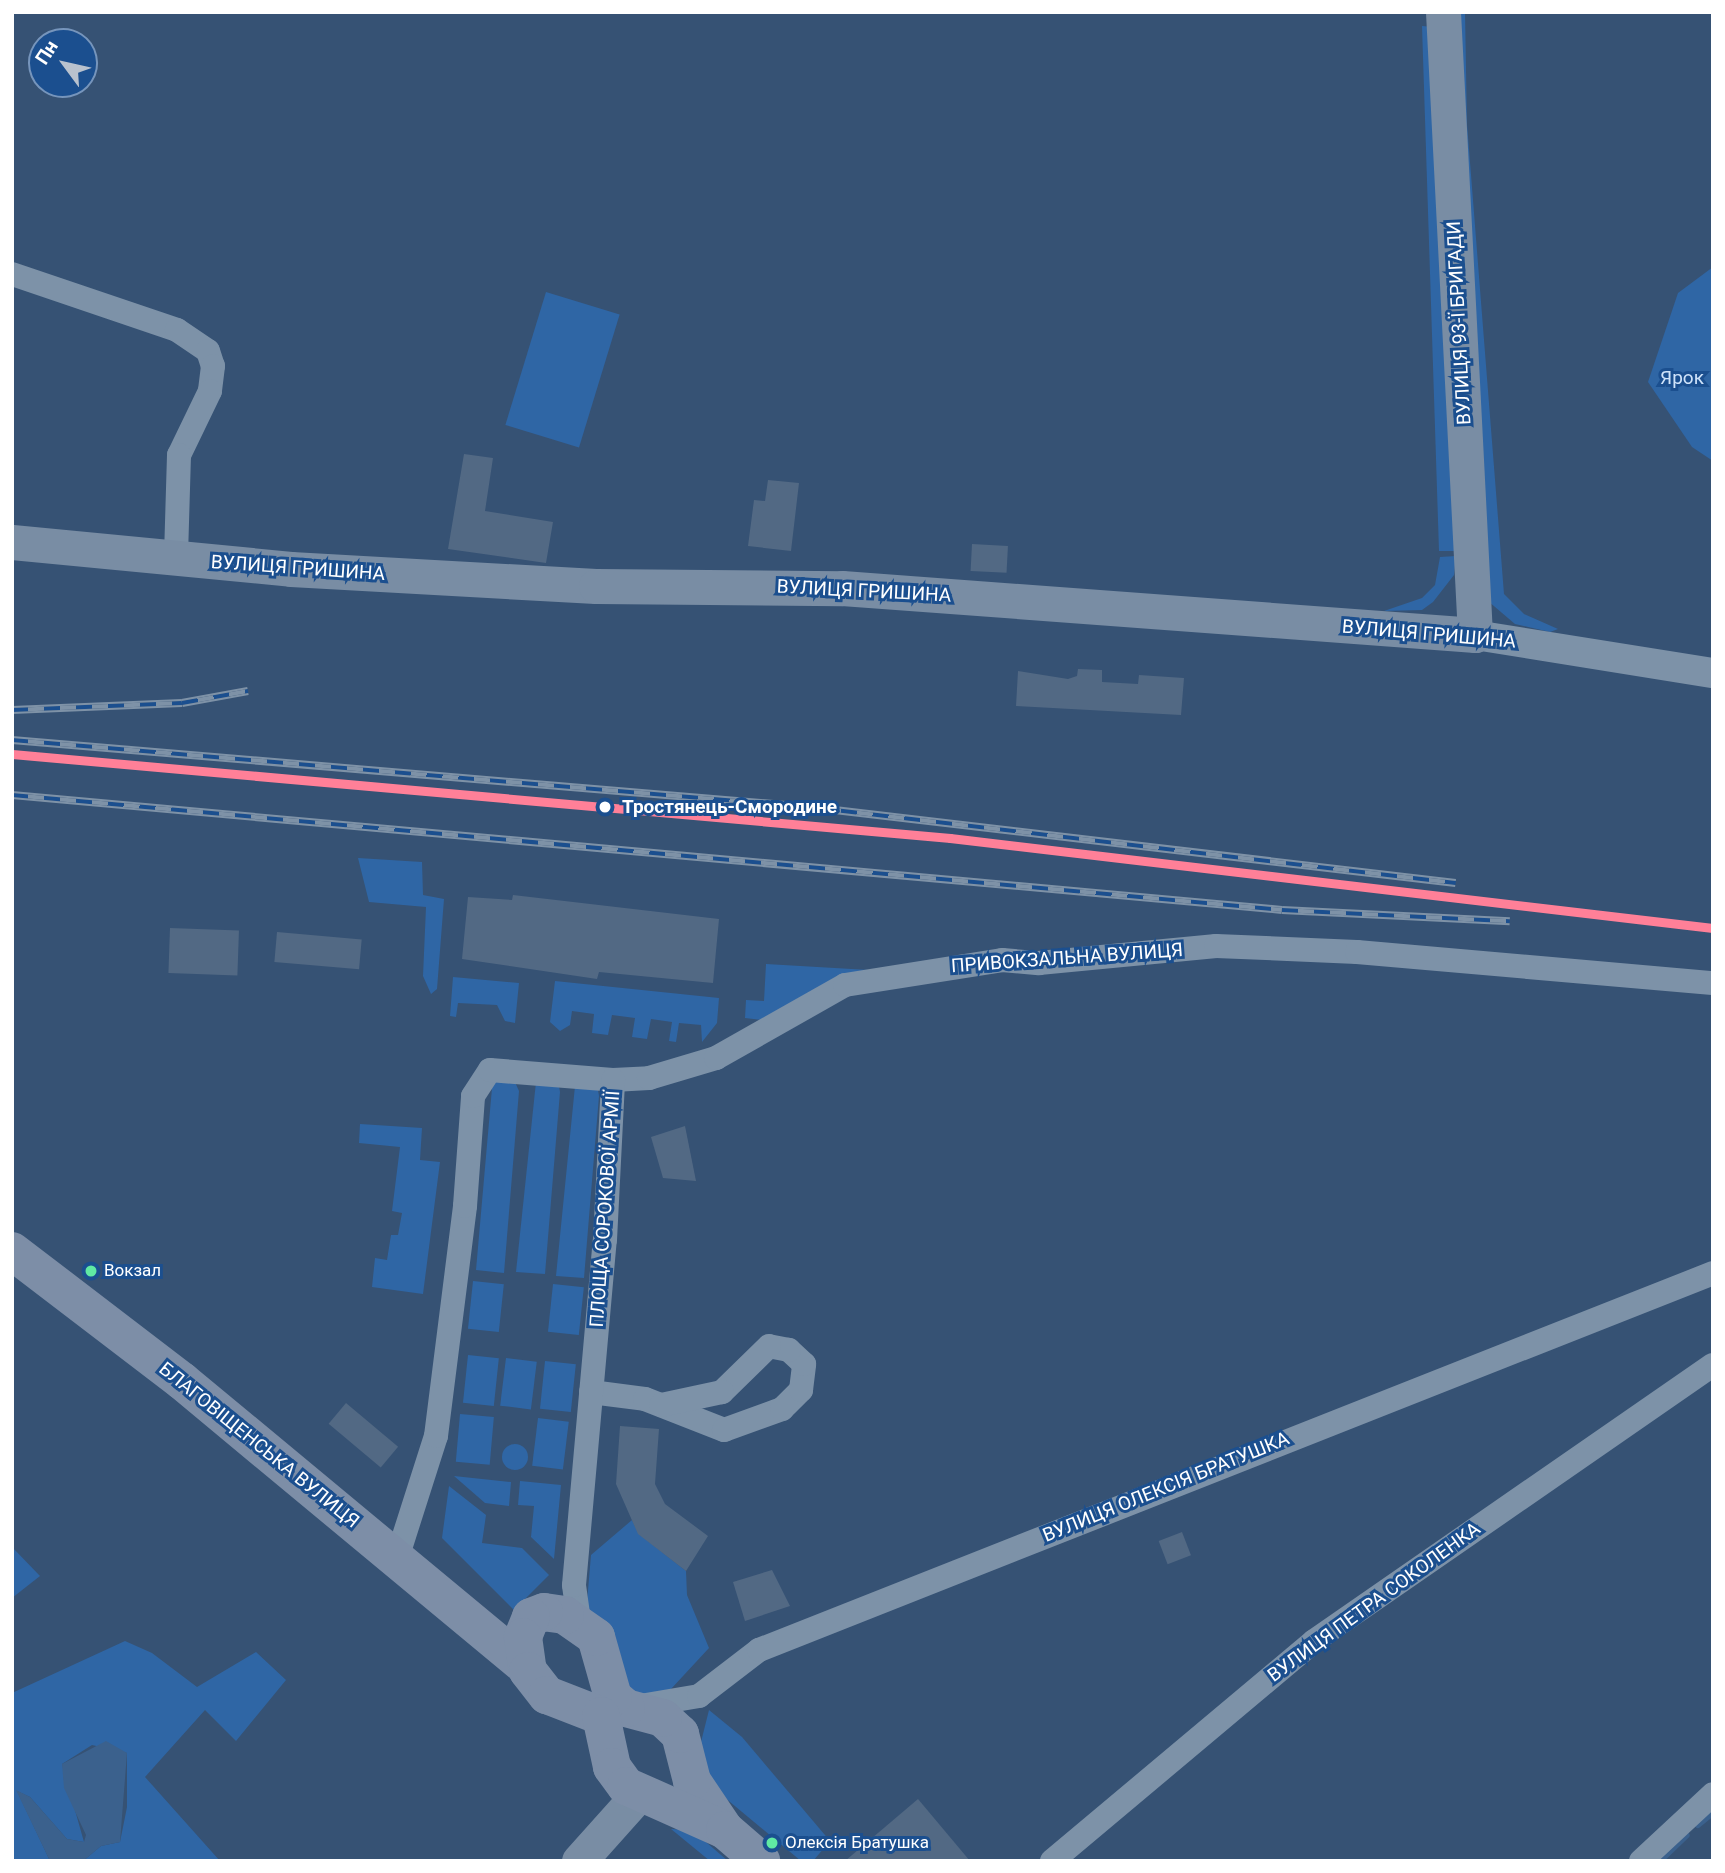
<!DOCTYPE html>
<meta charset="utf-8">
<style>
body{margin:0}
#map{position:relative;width:1725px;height:1873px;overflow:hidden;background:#365274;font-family:Roboto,sans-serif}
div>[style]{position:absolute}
.green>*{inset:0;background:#2f66a5;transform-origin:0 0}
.round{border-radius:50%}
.water>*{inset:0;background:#3b618d}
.stream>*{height:6px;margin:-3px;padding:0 3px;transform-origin:3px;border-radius:3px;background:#3b618d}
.building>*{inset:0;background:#526984;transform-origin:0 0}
.minor>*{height:24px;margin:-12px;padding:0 12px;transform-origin:12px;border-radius:12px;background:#7d92a8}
.tertiary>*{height:30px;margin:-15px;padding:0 15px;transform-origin:15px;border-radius:15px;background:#7d92a8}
.secondary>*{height:35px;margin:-17.5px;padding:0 17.5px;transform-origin:17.5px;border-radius:17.5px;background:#798da4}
.primary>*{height:38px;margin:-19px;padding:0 19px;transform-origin:19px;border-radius:19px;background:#7d8ea7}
.rail>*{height:8px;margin-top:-4px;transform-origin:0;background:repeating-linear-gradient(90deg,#1b4f8f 0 16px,#7e92a7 0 32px);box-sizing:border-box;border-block:2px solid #7e92a7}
.rail-1>*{height:9px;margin:-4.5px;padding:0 4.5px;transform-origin:4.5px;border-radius:4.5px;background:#ff8098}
.dots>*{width:19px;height:19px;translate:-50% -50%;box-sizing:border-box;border:4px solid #1b4f8f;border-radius:50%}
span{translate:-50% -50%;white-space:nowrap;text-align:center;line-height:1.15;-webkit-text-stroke:6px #1b4f8f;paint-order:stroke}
.bus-label{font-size:17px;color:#fff}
.left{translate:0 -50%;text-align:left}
.street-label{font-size:19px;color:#fff}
.park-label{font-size:19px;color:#cfe3fa}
.stop-label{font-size:19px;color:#fff;font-weight:700}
.frame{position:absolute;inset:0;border:14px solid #fff;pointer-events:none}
.north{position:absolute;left:28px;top:28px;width:70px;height:70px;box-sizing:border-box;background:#1b4f8f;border:2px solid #7695bc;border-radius:50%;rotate:303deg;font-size:19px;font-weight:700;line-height:28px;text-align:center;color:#fff}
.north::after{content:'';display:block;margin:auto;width:24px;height:32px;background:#b9c2ce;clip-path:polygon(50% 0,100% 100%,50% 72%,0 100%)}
</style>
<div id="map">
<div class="green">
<i style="clip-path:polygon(1456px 12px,1465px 12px,1467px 124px,1504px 594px,1524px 614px,1558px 629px,1550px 632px,1515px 624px,1488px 601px)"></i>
<i style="clip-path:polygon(1422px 26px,1434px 27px,1459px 551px,1439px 551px)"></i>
<i style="clip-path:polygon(1713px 267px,1713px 461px,1692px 447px,1648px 382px,1678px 293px)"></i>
<i style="left:546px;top:292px;width:77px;height:139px;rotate:17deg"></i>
<i style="clip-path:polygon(1456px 556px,1454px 575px,1433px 602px,1422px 610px,1384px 611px,1422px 598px,1435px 585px,1440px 557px)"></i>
<i style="clip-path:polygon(358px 858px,422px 862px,423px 895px,444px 899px,437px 989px,431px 994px,423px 976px,426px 907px,369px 902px)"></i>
<i style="clip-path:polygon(766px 964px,869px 970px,762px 1020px,745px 1018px,746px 1000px,764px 1001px)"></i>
<i style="clip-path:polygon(453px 977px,519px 983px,515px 1023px,505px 1021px,497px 1005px,458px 1003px,456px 1017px,450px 1016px)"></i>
<i style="clip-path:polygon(555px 981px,719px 998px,717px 1023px,702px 1042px,701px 1025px,679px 1023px,676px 1042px,669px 1041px,672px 1022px,651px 1019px,647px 1039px,632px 1037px,635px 1018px,612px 1015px,608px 1035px,592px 1033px,594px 1014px,572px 1011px,570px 1025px,560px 1031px,550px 1022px)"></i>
<i style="clip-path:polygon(514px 1080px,519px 1091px,504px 1273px,476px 1270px,492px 1088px,495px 1081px)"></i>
<i style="clip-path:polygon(536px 1082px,559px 1086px,560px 1092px,545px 1274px,516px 1272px)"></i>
<i style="clip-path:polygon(575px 1086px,598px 1090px,599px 1096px,584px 1278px,556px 1276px)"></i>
<i style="clip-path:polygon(360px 1124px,422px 1128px,420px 1160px,440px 1162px,423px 1294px,372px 1287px,375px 1258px,387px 1260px,391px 1235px,398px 1235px,402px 1213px,392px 1211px,400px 1147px,359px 1143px)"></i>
<i style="left:473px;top:1281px;width:31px;height:48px;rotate:6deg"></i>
<i style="left:553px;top:1284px;width:31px;height:48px;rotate:6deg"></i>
<i style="left:468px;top:1355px;width:31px;height:48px;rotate:6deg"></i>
<i style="left:506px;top:1358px;width:31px;height:48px;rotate:7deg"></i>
<i style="left:545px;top:1361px;width:31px;height:48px;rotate:6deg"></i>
<i style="left:460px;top:1414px;width:34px;height:48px;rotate:5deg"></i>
<i style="left:538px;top:1418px;width:31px;height:48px;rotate:7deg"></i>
<i class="round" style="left:502px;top:1444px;width:26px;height:26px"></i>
<i style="clip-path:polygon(454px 1476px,511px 1482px,509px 1506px,485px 1503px)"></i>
<i style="clip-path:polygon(520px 1481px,561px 1485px,554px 1559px,531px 1537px,534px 1506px,518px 1505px)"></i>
<i style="clip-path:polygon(449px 1486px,486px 1515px,482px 1543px,522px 1548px,549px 1575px,514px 1610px,442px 1538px)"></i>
<i style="clip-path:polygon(632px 1520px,639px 1534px,686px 1571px,687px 1595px,709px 1648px,658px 1703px,628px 1708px,585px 1626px,591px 1555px)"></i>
<i style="clip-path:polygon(12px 1547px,40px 1576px,12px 1598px)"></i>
<i style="clip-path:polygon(125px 1641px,152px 1653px,197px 1687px,256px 1652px,286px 1680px,236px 1741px,205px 1710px,145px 1777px,220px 1861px,83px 1861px,101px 1846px,120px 1842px,127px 1807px,127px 1753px,92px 1745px,62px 1764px,84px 1842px,67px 1839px,30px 1797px,17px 1791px,50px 1861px,12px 1861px,12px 1693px)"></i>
<i style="clip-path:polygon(709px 1710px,742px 1737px,830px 1841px,813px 1861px,801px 1861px,700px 1777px,700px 1746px)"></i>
<i style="clip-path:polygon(671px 1829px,692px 1830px,728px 1861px,710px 1861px)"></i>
</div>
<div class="water">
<i style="clip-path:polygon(106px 1741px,127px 1753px,120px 1842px,101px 1846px,83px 1861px,50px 1861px,16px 1790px,30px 1797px,67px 1839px,84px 1842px,86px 1835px,64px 1788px,62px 1764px)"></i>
</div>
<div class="stream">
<i style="left:1698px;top:1825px;width:19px;rotate:-39deg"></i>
<i style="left:1660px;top:1861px;width:37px;rotate:-44deg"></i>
</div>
<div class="building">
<i style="clip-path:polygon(464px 454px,493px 458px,485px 511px,553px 522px,546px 563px,448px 549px)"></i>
<i style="clip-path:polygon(768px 480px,799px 483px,791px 551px,748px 546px,754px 500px,765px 501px)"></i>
<i style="left:972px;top:544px;width:36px;height:27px;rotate:3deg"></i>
<i style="clip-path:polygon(1078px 669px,1102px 670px,1102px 682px,1138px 684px,1139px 675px,1184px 678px,1181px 715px,1016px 706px,1018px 671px,1068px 679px,1077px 676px)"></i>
<i style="clip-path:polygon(513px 895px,719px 919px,713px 983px,599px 972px,597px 979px,462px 959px,468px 897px,512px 900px)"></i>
<i style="left:170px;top:928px;width:69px;height:45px;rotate:2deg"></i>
<i style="left:277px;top:932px;width:85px;height:30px;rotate:5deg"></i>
<i style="clip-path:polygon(685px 1126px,696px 1181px,663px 1178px,651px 1137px)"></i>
<i style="left:346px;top:1403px;width:68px;height:27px;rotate:40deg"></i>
<i style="clip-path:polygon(620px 1426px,659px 1429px,655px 1484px,665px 1504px,708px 1536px,686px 1571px,638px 1534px,616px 1484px)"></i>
<i style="left:1182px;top:1532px;width:25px;height:25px;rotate:69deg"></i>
<i style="clip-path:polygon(772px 1570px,790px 1606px,745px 1621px,733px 1582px)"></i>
<i style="clip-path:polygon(918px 1799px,970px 1861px,845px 1861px)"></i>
</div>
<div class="minor">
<i style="left:12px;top:274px;width:174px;rotate:18.7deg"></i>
<i style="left:177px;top:330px;width:37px;rotate:34deg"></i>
<i style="left:208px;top:351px;width:16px;rotate:72deg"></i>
<i style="left:213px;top:366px;width:25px;rotate:97deg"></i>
<i style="left:210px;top:391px;width:71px;rotate:115.8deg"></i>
<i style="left:179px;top:455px;width:104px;rotate:91.7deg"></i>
<i style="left:591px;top:1392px;width:54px;rotate:7.4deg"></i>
<i style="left:645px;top:1399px;width:85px;rotate:21.4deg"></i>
<i style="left:724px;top:1430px;width:62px;rotate:-19.9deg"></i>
<i style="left:782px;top:1409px;width:27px;rotate:-45deg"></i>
<i style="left:801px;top:1390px;width:26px;rotate:-83deg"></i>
<i style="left:804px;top:1364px;width:21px;rotate:-137deg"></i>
<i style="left:789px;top:1350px;width:20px;rotate:-169deg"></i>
<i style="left:769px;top:1346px;width:66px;rotate:135.6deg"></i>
<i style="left:722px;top:1392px;width:62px;rotate:168deg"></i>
<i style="left:397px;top:1558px;width:128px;rotate:-72.3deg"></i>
<i style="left:436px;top:1436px;width:232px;rotate:-82.8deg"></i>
<i style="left:465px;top:1206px;width:110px;rotate:-85.8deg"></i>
<i style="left:473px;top:1096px;width:31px;rotate:-57deg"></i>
<i style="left:490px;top:1070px;width:123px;rotate:4.6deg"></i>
<i style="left:613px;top:1080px;width:36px;rotate:-3deg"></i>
<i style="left:649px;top:1078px;width:70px;rotate:-16.6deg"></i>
<i style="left:716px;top:1058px;width:148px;rotate:-29.5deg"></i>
<i style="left:845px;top:985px;width:159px;rotate:-9deg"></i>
<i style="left:1002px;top:960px;width:37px;rotate:5deg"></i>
<i style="left:1039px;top:963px;width:178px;rotate:-5.5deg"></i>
<i style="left:1216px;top:946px;width:141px;rotate:2.4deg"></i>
<i style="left:1357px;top:952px;width:357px;rotate:5deg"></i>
<i style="left:579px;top:1621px;width:36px;rotate:-98deg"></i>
<i style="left:574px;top:1585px;width:346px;rotate:-84.9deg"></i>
<i style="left:605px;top:1240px;width:160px;rotate:-87.1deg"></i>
<i style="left:640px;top:1706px;width:60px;rotate:-9.6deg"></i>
<i style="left:699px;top:1696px;width:76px;rotate:-37.5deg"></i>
<i style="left:759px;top:1650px;width:1026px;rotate:-21.56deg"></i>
<i style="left:1052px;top:1861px;width:342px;rotate:-40deg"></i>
<i style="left:1314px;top:1641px;width:485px;rotate:-34.7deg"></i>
<i style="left:1641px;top:1861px;width:98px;rotate:-42.9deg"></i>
</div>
<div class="tertiary">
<i style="left:1475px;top:635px;width:241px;rotate:9.1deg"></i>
</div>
<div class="secondary">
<i style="left:12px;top:542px;width:280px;rotate:5.5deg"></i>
<i style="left:291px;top:569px;width:305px;rotate:3.2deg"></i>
<i style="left:596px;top:586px;width:246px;rotate:0.5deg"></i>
<i style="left:842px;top:588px;width:635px;rotate:4.25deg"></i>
<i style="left:1475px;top:635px;width:624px;rotate:-92.94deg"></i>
<i style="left:579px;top:1861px;width:90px;rotate:-48.2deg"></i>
</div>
<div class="primary">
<i style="left:12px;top:1251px;width:214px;rotate:37.4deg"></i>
<i style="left:182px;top:1381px;width:448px;rotate:39.7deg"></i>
<i style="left:725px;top:1830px;width:59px;rotate:-124deg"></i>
<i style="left:692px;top:1781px;width:49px;rotate:-104.3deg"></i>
<i style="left:680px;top:1734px;width:23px;rotate:-137deg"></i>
<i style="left:663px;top:1718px;width:38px;rotate:-165deg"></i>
<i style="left:626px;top:1708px;width:17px;rotate:-140deg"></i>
<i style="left:613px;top:1697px;width:62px;rotate:-105.8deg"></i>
<i style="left:596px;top:1637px;width:38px;rotate:-145deg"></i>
<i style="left:565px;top:1615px;width:21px;rotate:-172deg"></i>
<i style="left:544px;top:1612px;width:14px;rotate:159deg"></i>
<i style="left:531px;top:1617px;width:22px;rotate:112deg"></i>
<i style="left:523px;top:1637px;width:34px;rotate:82deg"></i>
<i style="left:528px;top:1671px;width:31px;rotate:52deg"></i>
<i style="left:547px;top:1695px;width:58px;rotate:21.3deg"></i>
<i style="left:601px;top:1716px;width:52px;rotate:77.8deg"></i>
<i style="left:612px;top:1767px;width:24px;rotate:54deg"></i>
<i style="left:626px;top:1786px;width:108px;rotate:24deg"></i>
<i style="left:725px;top:1830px;width:48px;rotate:40.7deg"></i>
</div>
<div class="rail">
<i style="left:12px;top:710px;width:170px;rotate:-2.4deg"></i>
<i style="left:182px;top:703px;width:67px;rotate:-10.3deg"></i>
<i style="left:12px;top:740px;width:800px;rotate:4.81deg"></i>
<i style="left:809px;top:807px;width:651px;rotate:6.7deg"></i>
<i style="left:12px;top:795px;width:1275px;rotate:5.17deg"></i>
<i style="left:1282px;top:910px;width:228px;rotate:2.8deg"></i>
</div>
<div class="rail-1">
<i style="left:12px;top:754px;width:942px;rotate:5.12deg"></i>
<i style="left:950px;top:838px;width:768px;rotate:6.73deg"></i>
</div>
<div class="dots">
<i style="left:605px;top:807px;background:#fff"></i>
<i style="left:91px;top:1271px;background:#60e9a3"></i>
<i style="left:772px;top:1843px;background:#60e9a3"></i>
</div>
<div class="bus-label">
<span class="left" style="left:104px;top:1271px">Вокзал</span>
<span class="left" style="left:785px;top:1843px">Олексія Братушка</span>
</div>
<div class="street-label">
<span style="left:1459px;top:323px;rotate:-93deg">ВУЛИЦЯ 93-Ї БРИГАДИ</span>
<span style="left:298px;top:568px;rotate:4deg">ВУЛИЦЯ ГРИШИНА</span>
<span style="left:864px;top:591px;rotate:3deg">ВУЛИЦЯ ГРИШИНА</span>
<span style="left:1429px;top:634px;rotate:5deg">ВУЛИЦЯ ГРИШИНА</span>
<span style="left:1067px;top:958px;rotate:-4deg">ПРИВОКЗАЛЬНА ВУЛИЦЯ</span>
<span style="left:605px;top:1209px;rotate:-86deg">ПЛОЩА СОРОКОВОЇ АРМІЇ</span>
<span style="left:259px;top:1445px;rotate:39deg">БЛАГОВІЩЕНСЬКА ВУЛИЦЯ</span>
<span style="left:1166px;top:1487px;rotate:-22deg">ВУЛИЦЯ ОЛЕКСІЯ БРАТУШКА</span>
<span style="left:1374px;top:1602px;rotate:-36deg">ВУЛИЦЯ ПЕТРА СОКОЛЕНКА</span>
</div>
<div class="park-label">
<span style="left:1682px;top:378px">Ярок</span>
</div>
<div class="stop-label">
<span class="left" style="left:622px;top:807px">Тростянець-Смородине</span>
</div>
<div class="frame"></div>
<div class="north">Пн</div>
</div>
